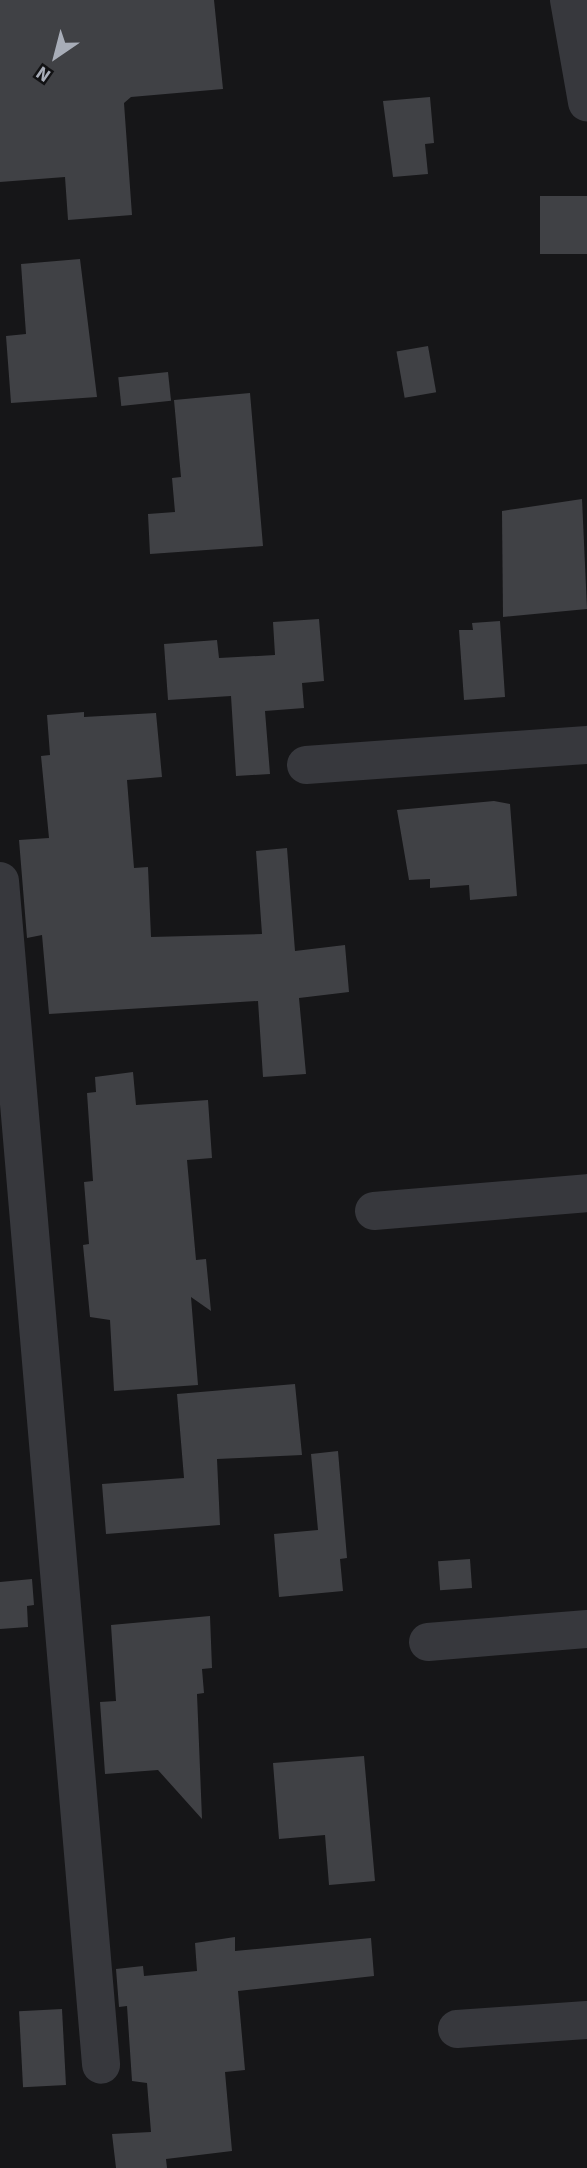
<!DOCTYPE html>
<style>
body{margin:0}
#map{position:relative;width:587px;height:2168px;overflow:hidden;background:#161618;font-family:"Source Sans 3",sans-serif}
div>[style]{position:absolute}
.building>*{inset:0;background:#404145;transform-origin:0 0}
.minor>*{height:38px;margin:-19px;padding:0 19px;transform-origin:19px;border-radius:19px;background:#37383d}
span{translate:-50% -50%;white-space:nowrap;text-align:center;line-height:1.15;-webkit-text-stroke:5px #111113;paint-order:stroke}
.north{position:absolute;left:21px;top:21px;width:70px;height:70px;-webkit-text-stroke:5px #111113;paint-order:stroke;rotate:215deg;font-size:19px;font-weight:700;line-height:28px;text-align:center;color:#a8adb8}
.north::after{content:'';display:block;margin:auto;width:24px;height:32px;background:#a8adb8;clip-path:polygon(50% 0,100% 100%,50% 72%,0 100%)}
</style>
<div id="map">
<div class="building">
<i style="clip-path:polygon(0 0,214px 0,223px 89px,131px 97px,124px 103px,132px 215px,68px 220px,65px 177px,0 182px)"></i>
<i style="clip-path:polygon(430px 97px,434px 143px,425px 144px,428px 174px,393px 177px,383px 101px)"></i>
<i style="left:587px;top:196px;width:58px;height:47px;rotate:90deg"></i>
<i style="clip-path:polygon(80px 259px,97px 397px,11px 403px,6px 336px,26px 334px,21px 264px)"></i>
<i style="left:428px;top:346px;width:47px;height:32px;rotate:80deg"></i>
<i style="left:168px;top:372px;width:29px;height:50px;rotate:84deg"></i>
<i style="clip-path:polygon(250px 393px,263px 546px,150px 554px,148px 514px,175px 512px,172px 478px,181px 477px,174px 400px)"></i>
<i style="clip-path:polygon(582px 499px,587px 609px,503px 617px,502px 511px)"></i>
<i style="clip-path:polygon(319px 619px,324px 681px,302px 683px,304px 708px,265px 711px,270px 774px,236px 776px,231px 696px,168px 700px,164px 644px,217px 640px,219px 658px,275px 655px,273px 622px)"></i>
<i style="clip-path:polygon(500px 621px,505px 697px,464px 700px,459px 630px,473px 630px,472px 623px)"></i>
<i style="clip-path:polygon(84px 712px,84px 717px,156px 713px,162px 777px,127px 780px,134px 868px,148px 867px,151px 937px,262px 934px,256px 851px,287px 848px,295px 951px,345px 945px,349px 992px,299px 998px,306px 1074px,263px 1077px,258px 1001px,49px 1014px,42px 935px,27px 938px,19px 840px,49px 838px,41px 756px,50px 755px,47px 715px)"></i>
<i style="clip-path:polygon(494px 801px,510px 804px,517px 896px,470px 900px,469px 885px,430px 888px,430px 879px,409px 880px,397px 810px)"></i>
<i style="clip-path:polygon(133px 1072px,136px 1105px,208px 1100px,212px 1158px,187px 1160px,196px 1260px,206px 1259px,211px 1311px,191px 1297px,198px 1385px,114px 1391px,110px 1320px,90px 1317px,83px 1245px,89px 1244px,84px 1182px,93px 1181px,87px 1093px,96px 1092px,95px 1077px)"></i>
<i style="clip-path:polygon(295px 1384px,302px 1455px,217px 1459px,220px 1525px,106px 1534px,102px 1484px,184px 1478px,177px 1394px)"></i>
<i style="clip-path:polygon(338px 1451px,347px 1558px,340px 1559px,343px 1591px,279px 1597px,274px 1534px,318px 1530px,311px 1454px)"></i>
<i style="left:470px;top:1559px;width:29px;height:32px;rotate:86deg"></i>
<i style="clip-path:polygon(32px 1579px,34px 1605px,27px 1606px,28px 1627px,0 1629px,0 1582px)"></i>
<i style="clip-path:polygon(210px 1616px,212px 1668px,202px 1669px,204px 1693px,197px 1694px,202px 1819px,158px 1770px,105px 1774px,100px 1702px,116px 1701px,111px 1625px)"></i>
<i style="clip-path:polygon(364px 1756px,375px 1881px,329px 1885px,325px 1835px,279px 1839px,273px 1763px)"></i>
<i style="clip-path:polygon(235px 1937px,235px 1951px,371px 1938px,374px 1976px,238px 1991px,245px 2070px,225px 2072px,232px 2151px,166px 2159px,167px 2168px,116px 2168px,112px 2134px,151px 2132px,147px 2083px,132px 2081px,127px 2006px,119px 2007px,116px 1969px,143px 1966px,144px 1976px,197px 1971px,195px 1943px)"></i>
<i style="left:62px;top:2009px;width:76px;height:43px;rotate:87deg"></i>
</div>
<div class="minor">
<i style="left:569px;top:0;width:104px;rotate:80deg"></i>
<i style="left:306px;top:765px;width:282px;rotate:-4.1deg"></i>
<i style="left:0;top:881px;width:1188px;rotate:85.12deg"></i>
<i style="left:374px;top:1211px;width:214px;rotate:-4.8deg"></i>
<i style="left:428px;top:1642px;width:160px;rotate:-4.7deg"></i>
<i style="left:457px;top:2029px;width:130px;rotate:-4deg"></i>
</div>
<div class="north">N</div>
</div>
